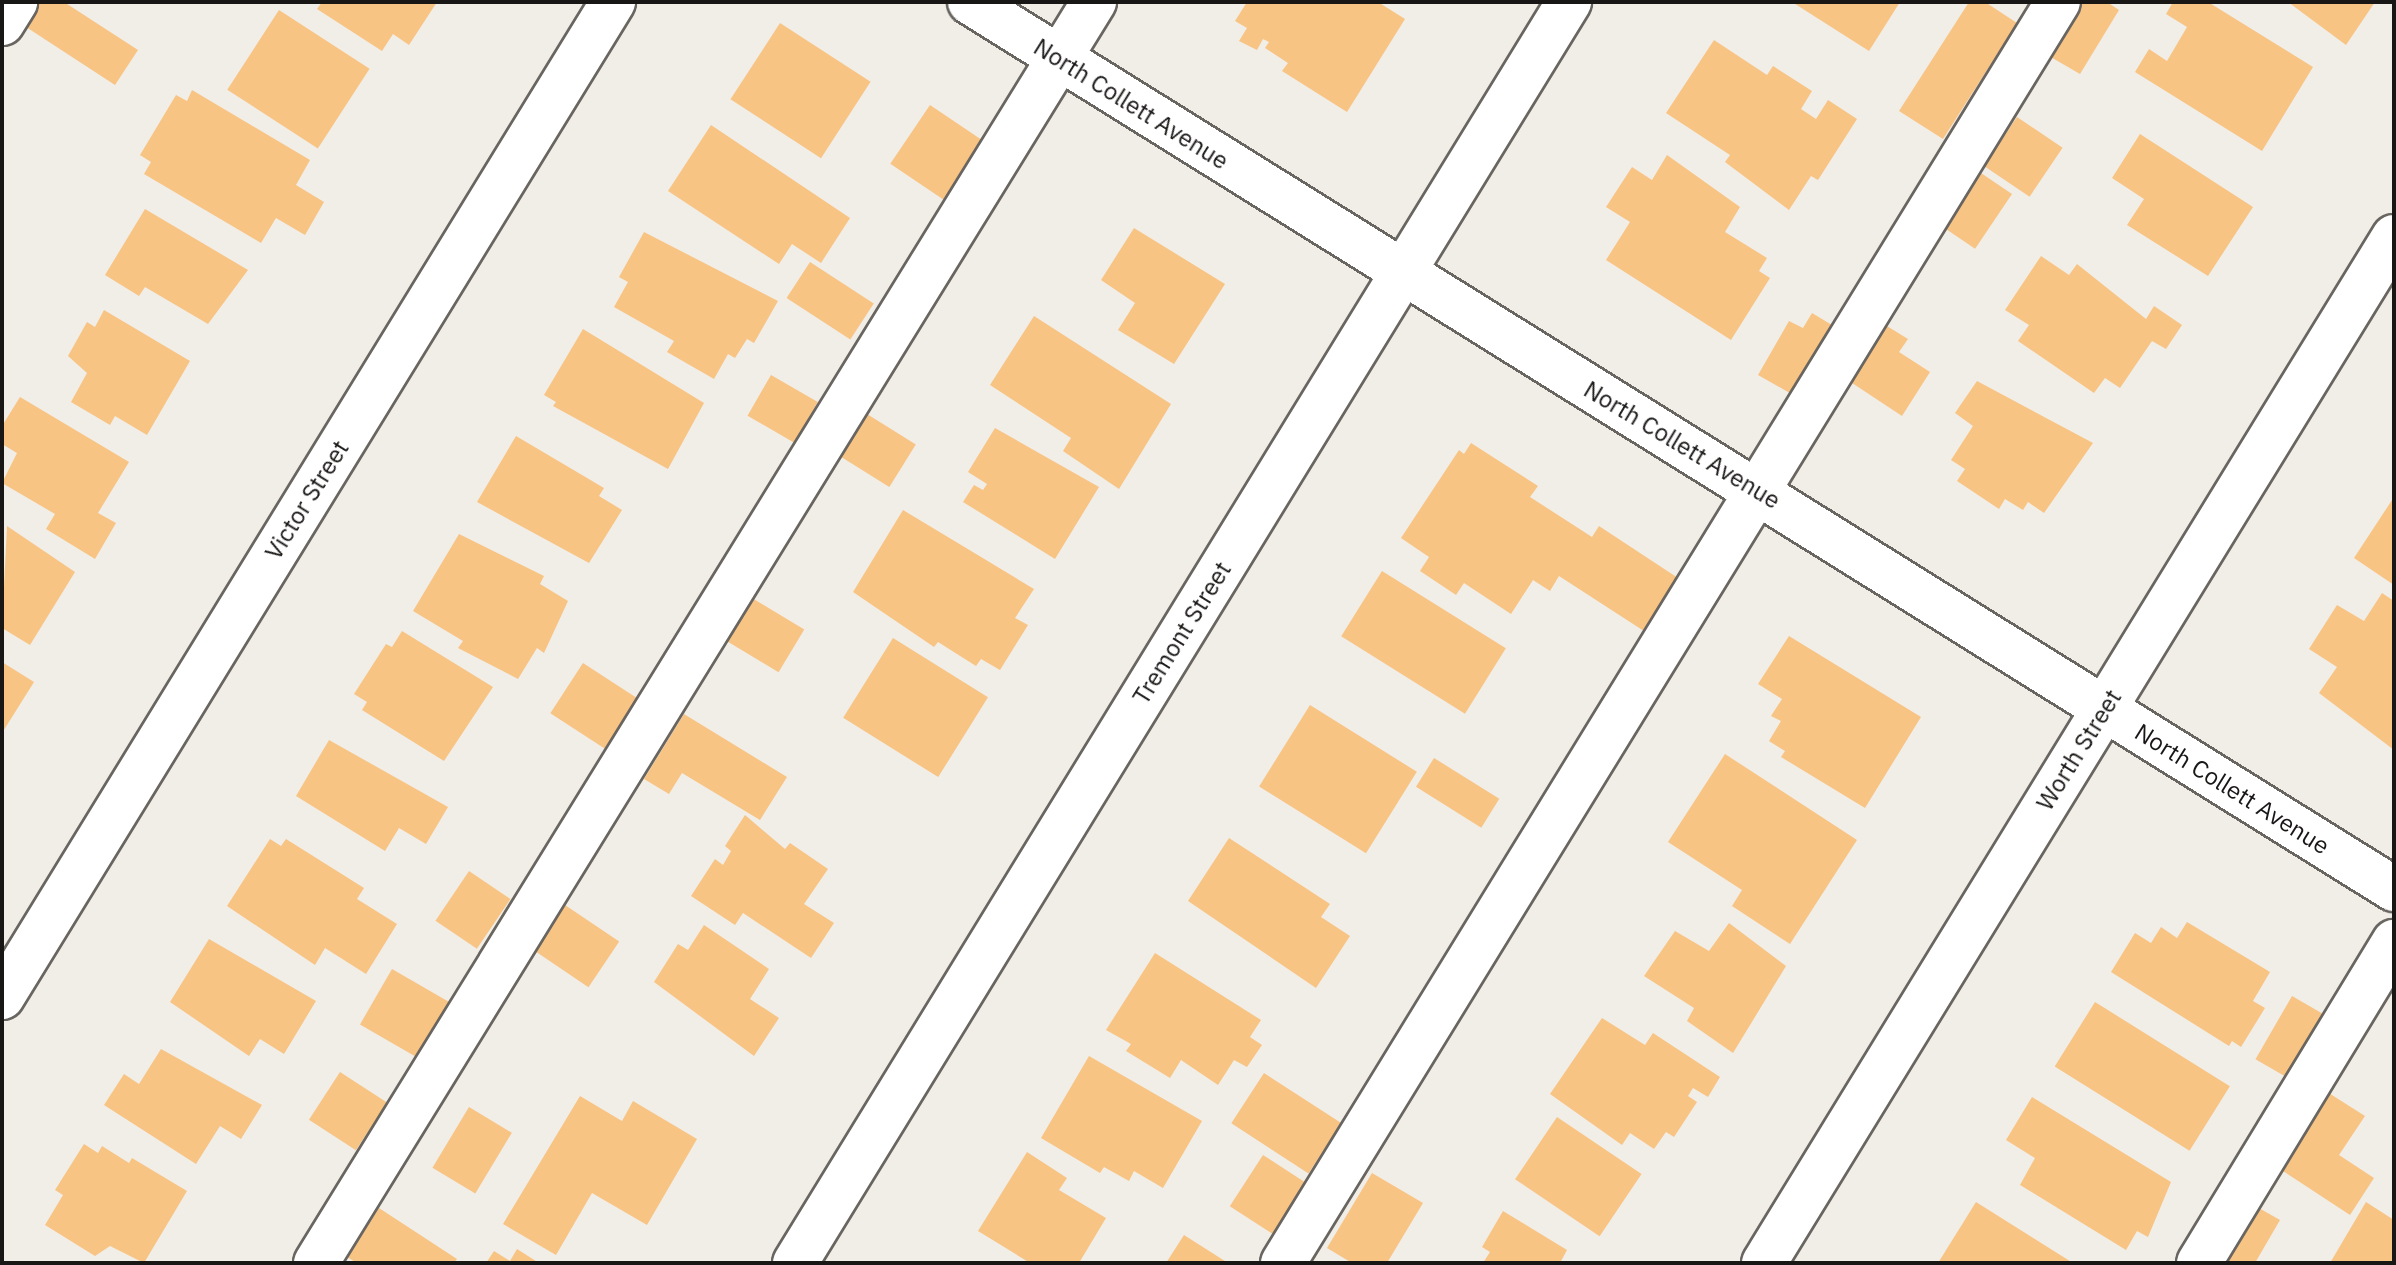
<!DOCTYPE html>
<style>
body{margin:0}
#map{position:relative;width:2396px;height:1265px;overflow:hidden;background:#f1ede7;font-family:"IBM Plex Sans",sans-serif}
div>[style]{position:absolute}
.building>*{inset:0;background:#f8c484;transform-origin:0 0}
.roads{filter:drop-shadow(2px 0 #696560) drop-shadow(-2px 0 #696560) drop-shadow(0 2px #696560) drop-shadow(0 -2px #696560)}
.minor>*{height:44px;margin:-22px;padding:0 22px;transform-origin:22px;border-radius:22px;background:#fff}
span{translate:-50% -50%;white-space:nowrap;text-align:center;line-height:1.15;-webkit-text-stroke:6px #fff;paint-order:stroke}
.street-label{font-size:24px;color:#191715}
.frame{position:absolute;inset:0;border:4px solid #191715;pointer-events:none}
</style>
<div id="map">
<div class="building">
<i style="clip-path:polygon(37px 2px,64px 2px,138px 50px,115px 85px,23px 25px)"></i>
<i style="clip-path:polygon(322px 2px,437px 2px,409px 45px,393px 34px,382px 51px,317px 9px)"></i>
<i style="clip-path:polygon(1247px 2px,1378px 2px,1405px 19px,1347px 112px,1282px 71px,1288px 63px,1265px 48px,1269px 42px,1263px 39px,1257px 50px,1239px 41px,1247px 28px,1235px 21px)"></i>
<i style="clip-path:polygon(1792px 2px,1900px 2px,1869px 51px)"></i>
<i style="clip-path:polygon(1969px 2px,1985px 2px,2017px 23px,1943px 139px,1899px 111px)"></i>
<i style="clip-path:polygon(2082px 2px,2107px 2px,2119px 10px,2080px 74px,2049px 56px)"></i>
<i style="clip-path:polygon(2173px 2px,2208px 2px,2313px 67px,2262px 151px,2135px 72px,2149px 49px,2167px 61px,2187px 27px,2166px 14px)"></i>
<i style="clip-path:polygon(2288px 2px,2375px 2px,2346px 45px)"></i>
<i style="left:279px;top:10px;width:108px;height:95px;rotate:33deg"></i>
<i style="left:780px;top:23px;width:108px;height:91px;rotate:33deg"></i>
<i style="clip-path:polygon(1714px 40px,1767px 75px,1773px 66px,1812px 91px,1801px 109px,1816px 119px,1828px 100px,1857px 119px,1818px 180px,1811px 176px,1789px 210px,1725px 162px,1730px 155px,1666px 113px)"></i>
<i style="clip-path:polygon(192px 90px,310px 160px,296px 185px,324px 202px,305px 235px,276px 218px,261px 243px,144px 174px,151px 162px,140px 155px,176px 95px,187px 101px)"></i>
<i style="left:930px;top:105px;width:76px;height:71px;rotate:34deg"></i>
<i style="left:2017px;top:117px;width:55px;height:59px;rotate:34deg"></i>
<i style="clip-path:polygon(711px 125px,850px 218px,821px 263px,792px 244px,779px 264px,668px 191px)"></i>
<i style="clip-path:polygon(2140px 134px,2253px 207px,2208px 276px,2127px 225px,2144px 199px,2112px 178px)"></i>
<i style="clip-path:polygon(1667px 155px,1740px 207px,1725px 232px,1767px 258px,1759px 271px,1770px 278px,1731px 340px,1606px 260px,1630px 222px,1606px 207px,1632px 167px,1652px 180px)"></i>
<i style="left:1978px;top:171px;width:41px;height:66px;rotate:34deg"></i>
<i style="clip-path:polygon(145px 209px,248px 270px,208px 324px,145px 287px,139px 296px,105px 275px)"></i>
<i style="clip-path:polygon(1134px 228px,1225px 284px,1174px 364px,1118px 330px,1135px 303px,1101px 280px)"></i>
<i style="clip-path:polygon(644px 232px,778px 301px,754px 343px,747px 339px,735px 358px,728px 354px,714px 379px,667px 352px,674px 341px,614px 307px,628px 282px,619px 277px)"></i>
<i style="clip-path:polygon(2041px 256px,2069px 275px,2077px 264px,2146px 319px,2154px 306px,2182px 325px,2166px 349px,2152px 341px,2120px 388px,2105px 378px,2094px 393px,2018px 341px,2029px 325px,2005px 310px)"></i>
<i style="left:810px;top:262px;width:76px;height:43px;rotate:33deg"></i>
<i style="clip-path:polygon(104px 310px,190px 361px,147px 435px,115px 416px,110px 425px,71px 402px,87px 373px,68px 356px,87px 322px,95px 327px)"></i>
<i style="clip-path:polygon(1812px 313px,1842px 331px,1802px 400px,1758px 375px,1789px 321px,1803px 328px)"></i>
<i style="clip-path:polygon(1034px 316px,1171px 404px,1119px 489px,1063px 451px,1071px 438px,990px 385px)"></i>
<i style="clip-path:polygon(1882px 323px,1908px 339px,1899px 352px,1930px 372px,1902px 416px,1846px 379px)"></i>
<i style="clip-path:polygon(583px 329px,704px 403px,668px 469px,553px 406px,556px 402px,544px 395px)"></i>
<i style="left:771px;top:375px;width:54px;height:47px;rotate:30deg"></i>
<i style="clip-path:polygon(1977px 381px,2093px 443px,2044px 513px,2028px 502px,2023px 510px,2005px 499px,1999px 509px,1957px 481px,1965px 469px,1951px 460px,1973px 426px,1955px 413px)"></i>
<i style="clip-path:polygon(20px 397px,129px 462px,98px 513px,116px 523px,95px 559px,46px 529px,55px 514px,2px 483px,17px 453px,2px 444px,2px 426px)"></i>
<i style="left:859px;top:409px;width:67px;height:50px;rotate:32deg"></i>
<i style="clip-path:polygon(995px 428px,1099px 487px,1055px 559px,963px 502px,974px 485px,983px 490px,987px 484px,968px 472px)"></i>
<i style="clip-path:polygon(516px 436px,604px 488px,599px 496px,622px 510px,589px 563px,477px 502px)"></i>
<i style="clip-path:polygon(1471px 443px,1538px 486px,1530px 497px,1592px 537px,1599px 526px,1681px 580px,1647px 633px,1559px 576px,1550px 591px,1533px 580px,1511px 614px,1464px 583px,1456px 595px,1420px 571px,1429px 557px,1401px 538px,1459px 450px,1464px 454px)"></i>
<i style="clip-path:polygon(2394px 497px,2394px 585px,2354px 558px)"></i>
<i style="clip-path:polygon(903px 510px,1034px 589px,1015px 618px,1028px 625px,1000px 670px,981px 659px,976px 666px,938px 642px,934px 647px,853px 592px)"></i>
<i style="clip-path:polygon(7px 526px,75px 572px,30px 645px,2px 628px)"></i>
<i style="clip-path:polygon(459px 534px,544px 576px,540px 584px,568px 601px,544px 653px,537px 648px,518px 679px,458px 648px,463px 641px,413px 611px)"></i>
<i style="left:1382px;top:571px;width:146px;height:77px;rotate:32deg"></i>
<i style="clip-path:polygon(2382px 593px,2394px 601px,2394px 750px,2319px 693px,2337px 667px,2309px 649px,2337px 605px,2364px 621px)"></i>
<i style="left:752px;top:598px;width:61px;height:50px;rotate:31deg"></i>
<i style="clip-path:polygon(402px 631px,493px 687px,444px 761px,362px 710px,367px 702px,354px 694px,386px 644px,392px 647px)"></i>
<i style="clip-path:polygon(1789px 636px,1921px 717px,1865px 808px,1781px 757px,1785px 751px,1769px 741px,1781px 721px,1771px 716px,1782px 699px,1758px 684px)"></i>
<i style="left:893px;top:638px;width:112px;height:94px;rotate:32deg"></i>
<i style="clip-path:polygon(2px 662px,34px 682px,2px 733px)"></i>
<i style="left:583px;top:663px;width:67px;height:60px;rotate:33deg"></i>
<i style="left:1310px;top:705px;width:126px;height:96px;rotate:32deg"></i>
<i style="clip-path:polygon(684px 714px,787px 777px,760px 820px,682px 773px,669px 794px,644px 779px)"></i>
<i style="clip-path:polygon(329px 740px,448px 807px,426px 844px,399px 828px,385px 851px,296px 796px)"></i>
<i style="clip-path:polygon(1725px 754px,1857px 840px,1790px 944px,1732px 906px,1742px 890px,1668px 842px)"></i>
<i style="left:1434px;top:758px;width:77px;height:34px;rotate:32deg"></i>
<i style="clip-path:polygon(745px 815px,785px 849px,790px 843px,828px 869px,804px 904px,834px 923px,811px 958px,743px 913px,735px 925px,691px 896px,715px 859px,723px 865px,731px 851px,725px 846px)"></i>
<i style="clip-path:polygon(1229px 838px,1330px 904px,1321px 917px,1350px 936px,1316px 988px,1188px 901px)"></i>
<i style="clip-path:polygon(270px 839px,281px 846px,286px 839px,364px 888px,357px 899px,397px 924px,366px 974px,325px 948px,315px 965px,227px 906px)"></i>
<i style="left:469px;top:871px;width:50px;height:60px;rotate:34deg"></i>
<i style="left:562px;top:903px;width:69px;height:55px;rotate:34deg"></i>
<i style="clip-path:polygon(2187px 922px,2270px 972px,2253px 1001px,2265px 1008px,2241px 1047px,2232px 1041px,2229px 1046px,2111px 972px,2135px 933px,2151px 943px,2161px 927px,2177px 938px)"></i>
<i style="clip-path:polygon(1729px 923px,1786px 966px,1733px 1053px,1687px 1021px,1694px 1008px,1644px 976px,1675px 931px,1709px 951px)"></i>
<i style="clip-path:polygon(704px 925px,769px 969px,750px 999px,779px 1018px,754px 1056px,654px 982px,678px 944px,688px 950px)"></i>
<i style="clip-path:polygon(209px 939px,316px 1001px,284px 1054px,260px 1039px,249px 1056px,170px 1002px)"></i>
<i style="clip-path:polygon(1155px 953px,1261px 1020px,1250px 1037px,1262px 1045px,1247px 1067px,1234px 1060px,1218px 1085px,1181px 1060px,1170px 1078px,1126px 1051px,1131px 1044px,1106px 1030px)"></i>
<i style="left:392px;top:969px;width:69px;height:64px;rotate:30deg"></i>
<i style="left:2292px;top:996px;width:42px;height:73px;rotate:30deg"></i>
<i style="left:2095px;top:1002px;width:159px;height:76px;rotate:32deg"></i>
<i style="clip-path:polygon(1602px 1018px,1645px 1045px,1653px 1033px,1720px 1077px,1708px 1097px,1693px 1088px,1688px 1096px,1697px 1102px,1674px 1137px,1666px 1132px,1654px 1149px,1630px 1133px,1622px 1145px,1550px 1094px)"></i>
<i style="clip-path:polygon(161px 1049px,262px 1105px,241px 1139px,220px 1126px,196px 1164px,104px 1105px,124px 1074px,139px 1084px)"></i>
<i style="clip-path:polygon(1089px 1056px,1202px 1121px,1163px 1188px,1134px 1171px,1129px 1181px,1104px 1167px,1100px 1173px,1041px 1138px)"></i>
<i style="left:340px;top:1072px;width:56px;height:57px;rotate:33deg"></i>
<i style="left:1264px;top:1073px;width:92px;height:60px;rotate:33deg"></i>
<i style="clip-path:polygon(2324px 1090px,2365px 1116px,2339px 1155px,2374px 1178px,2350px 1215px,2274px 1165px)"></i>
<i style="clip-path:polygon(580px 1096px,622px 1121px,633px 1101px,697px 1139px,647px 1225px,592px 1193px,556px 1255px,503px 1224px)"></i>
<i style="clip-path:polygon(2032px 1097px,2171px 1182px,2148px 1237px,2137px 1231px,2126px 1250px,2020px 1185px,2035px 1158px,2006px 1140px)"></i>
<i style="left:469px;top:1107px;width:50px;height:71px;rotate:31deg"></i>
<i style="left:1557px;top:1117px;width:102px;height:75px;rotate:34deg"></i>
<i style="clip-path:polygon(84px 1144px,98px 1153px,102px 1146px,129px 1163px,132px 1158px,187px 1191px,144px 1263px,110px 1246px,95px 1256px,45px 1225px,63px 1195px,55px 1190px)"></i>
<i style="clip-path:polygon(1027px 1152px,1067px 1178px,1059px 1190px,1106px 1218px,1079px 1263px,1030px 1263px,978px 1231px)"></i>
<i style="left:1263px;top:1155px;width:51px;height:61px;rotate:33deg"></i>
<i style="clip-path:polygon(1372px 1173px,1423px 1203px,1387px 1263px,1352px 1263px,1327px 1248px)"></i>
<i style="clip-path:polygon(1976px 1202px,2073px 1263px,1938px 1263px)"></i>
<i style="clip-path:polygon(2366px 1202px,2394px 1220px,2394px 1263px,2330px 1263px)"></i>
<i style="clip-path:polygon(2250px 1203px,2280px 1220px,2255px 1263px,2215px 1263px)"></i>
<i style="clip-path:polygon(379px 1208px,457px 1259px,454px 1263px,357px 1263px,347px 1257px)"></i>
<i style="clip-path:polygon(1503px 1211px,1567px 1250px,1560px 1263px,1483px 1263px,1490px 1252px,1482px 1247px)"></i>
<i style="clip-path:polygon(1184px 1235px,1228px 1263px,1166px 1263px)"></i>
<i style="clip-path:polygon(517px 1249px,539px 1263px,486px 1263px,494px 1251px,510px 1261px)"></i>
</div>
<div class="roads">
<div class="minor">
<i style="left:970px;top:2px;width:1678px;rotate:31.92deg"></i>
<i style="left:2px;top:23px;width:25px;rotate:-58deg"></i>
<i style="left:2px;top:997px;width:1168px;rotate:-58.45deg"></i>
<i style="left:316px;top:1263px;width:1482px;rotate:-58.33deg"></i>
<i style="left:795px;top:1263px;width:1480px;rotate:-58.46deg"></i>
<i style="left:1283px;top:1263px;width:1480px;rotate:-58.43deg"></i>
<i style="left:1764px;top:1263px;width:1204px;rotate:-58.45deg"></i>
<i style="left:2199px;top:1263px;width:376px;rotate:-58.7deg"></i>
</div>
</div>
<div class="street-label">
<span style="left:1131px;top:104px;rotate:32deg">North Collett Avenue</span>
<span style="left:1682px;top:445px;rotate:31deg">North Collett Avenue</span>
<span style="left:307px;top:500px;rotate:-58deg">Victor Street</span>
<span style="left:1182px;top:633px;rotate:-58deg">Tremont Street</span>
<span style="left:2079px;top:750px;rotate:-58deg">Worth Street</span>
<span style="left:2232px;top:789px;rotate:32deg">North Collett Avenue</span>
</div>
<div class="frame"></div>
</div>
